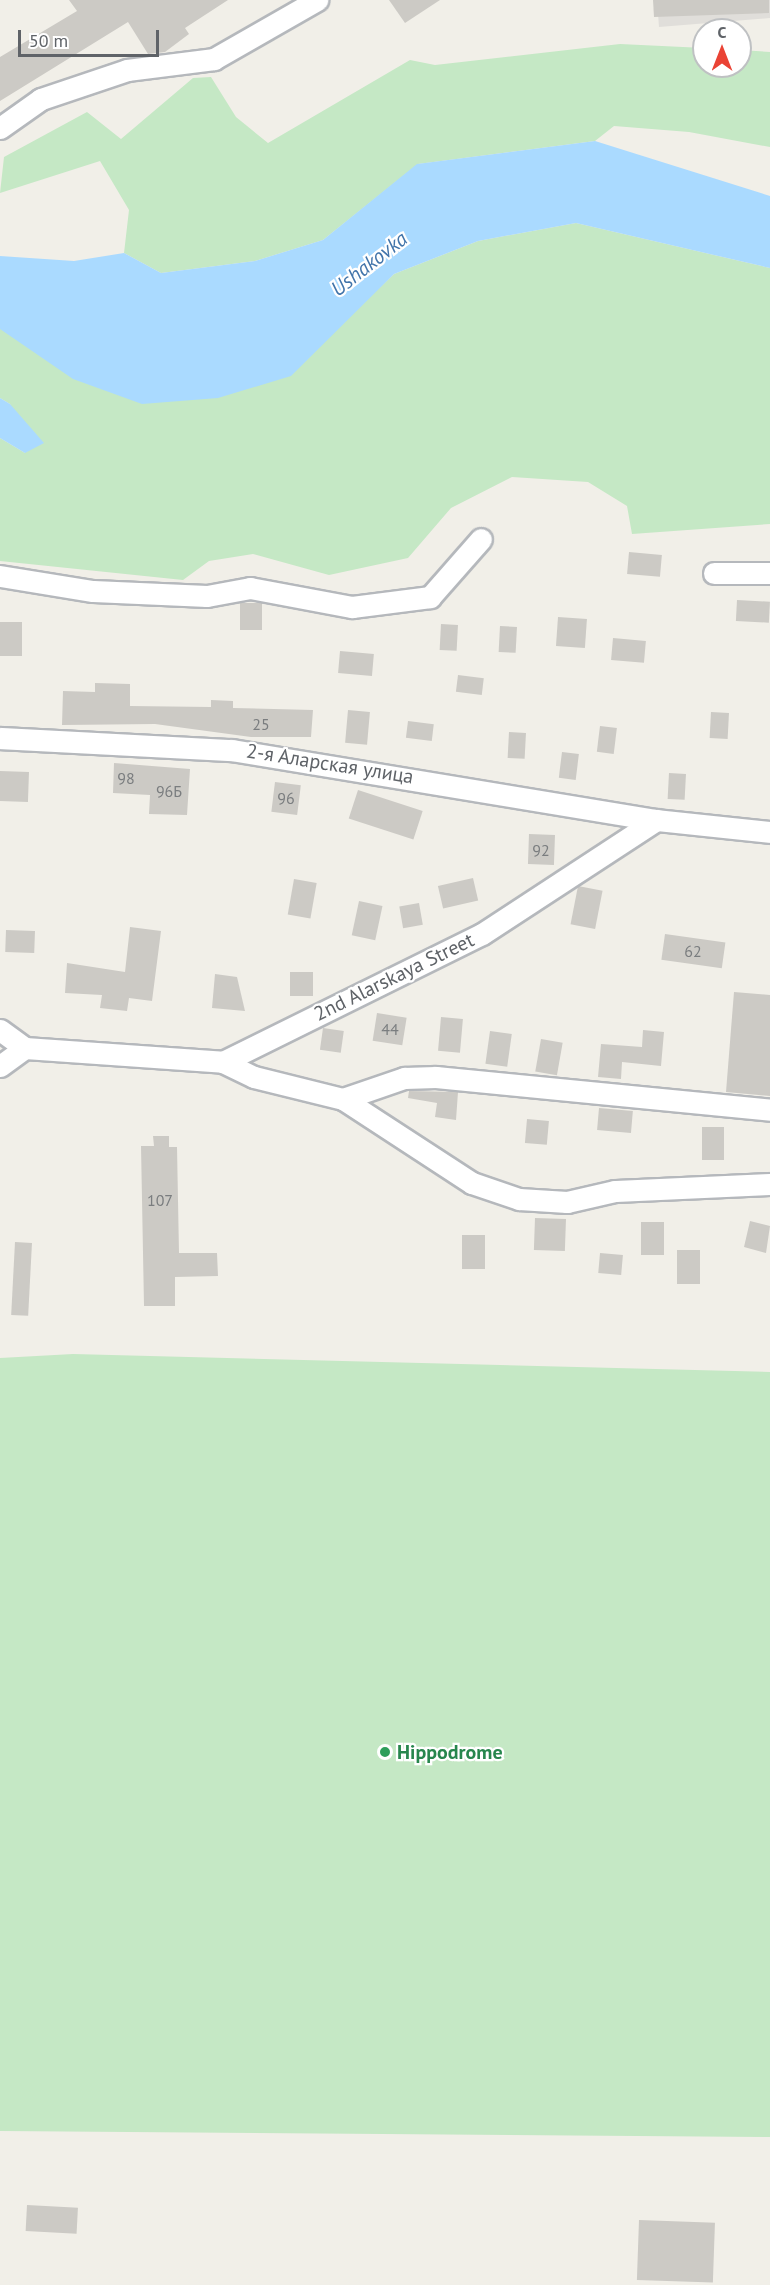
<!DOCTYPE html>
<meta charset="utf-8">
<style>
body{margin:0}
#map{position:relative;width:770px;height:2285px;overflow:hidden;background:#f1efe8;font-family:"PT Sans",sans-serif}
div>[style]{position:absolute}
.industrial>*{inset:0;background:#e0deda}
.green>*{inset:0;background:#c5e8c5}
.water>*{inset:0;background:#aadaff}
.building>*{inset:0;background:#cccac5;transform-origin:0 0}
.roads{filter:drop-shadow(2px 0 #b5b8bc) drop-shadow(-2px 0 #b5b8bc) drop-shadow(0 2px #b5b8bc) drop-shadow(0 -2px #b5b8bc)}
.minor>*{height:21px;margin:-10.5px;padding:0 10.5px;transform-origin:10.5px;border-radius:10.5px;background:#fff}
.dots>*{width:16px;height:16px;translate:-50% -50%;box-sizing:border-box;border:3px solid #fff;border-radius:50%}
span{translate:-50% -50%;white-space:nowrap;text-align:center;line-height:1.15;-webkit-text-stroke:4.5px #fff;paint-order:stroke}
.number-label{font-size:16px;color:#7a7d7f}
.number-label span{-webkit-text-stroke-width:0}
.street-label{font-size:20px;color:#5f6368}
.leisure-label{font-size:20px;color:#27864d;font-weight:700}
.left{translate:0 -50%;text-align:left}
.water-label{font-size:21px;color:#4174aa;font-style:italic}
.north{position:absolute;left:692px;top:18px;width:60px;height:60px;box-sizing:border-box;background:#fff;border:2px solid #bfc1c3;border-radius:50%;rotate:0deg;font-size:16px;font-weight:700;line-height:24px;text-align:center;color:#5f6368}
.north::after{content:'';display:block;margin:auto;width:21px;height:27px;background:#ea4335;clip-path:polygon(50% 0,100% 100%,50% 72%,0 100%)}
.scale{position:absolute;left:18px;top:30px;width:141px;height:27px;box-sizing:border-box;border:3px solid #5f6368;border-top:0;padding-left:8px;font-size:18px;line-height:21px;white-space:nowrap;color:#5f6368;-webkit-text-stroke:4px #fff;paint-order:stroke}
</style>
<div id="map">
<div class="industrial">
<i style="clip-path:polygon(657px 0,770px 0,770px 18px,659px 27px)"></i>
</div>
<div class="green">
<i style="clip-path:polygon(620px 44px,704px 48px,704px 66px,740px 66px,740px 50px,770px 52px,770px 147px,689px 132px,614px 126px,595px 141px,418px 164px,323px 240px,255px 261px,161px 273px,124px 253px,129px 210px,100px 161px,0 193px,4px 157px,87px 112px,121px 139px,193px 78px,211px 77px,236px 117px,268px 143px,410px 60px,435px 65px)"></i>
<i style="clip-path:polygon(576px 223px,770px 268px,770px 524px,632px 534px,627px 506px,588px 482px,512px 477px,451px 508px,408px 558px,329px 575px,253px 554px,209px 561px,183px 580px,0 561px,0 438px,25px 453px,10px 404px,0 398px,0 329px,355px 311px,394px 274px,478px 241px)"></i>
<i style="clip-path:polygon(73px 1354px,770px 1372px,770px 2137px,0 2131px,0 1358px)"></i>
</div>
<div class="water">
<i style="clip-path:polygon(595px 141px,770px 196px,770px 268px,576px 223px,478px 241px,394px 274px,291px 376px,218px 398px,142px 404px,73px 379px,0 329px,0 256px,74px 261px,124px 253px,161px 273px,255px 261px,323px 240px,417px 164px)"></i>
<i style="clip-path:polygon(0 398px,10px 404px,44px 443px,25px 453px,0 438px)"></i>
</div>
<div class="building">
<i style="clip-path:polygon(69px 0,228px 0,185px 28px,189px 34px,165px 52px,148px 54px,128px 22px,0 101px,0 57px,77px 11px)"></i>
<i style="clip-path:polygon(389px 0,440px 0,405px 23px)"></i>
<i style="clip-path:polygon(653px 0,769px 0,769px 13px,654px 17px)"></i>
<i style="left:629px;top:552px;width:33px;height:22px;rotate:5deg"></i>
<i style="left:737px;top:600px;width:33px;height:21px;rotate:3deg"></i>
<i style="left:240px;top:603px;width:22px;height:27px"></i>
<i style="left:558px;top:617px;width:29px;height:29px;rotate:4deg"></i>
<i style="left:22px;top:622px;width:34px;height:22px;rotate:90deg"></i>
<i style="left:441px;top:624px;width:17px;height:26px;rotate:3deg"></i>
<i style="left:500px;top:626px;width:17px;height:26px;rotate:3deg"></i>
<i style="left:613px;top:638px;width:33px;height:22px;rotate:5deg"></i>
<i style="left:340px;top:651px;width:34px;height:22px;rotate:5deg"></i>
<i style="left:458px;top:675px;width:26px;height:17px;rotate:7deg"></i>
<i style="clip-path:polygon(95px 683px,130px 684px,130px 706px,211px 707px,211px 700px,233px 701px,233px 708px,313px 710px,311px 737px,251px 737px,155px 724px,62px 725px,63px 691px,95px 692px)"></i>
<i style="left:348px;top:710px;width:22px;height:33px;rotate:5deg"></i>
<i style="left:711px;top:712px;width:18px;height:26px;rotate:3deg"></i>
<i style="left:408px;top:721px;width:26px;height:17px;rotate:7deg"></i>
<i style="left:600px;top:726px;width:17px;height:26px;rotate:7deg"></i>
<i style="left:509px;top:732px;width:17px;height:26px;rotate:3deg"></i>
<i style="left:562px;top:752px;width:17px;height:26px;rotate:7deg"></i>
<i style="clip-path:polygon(114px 763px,190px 769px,187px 815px,149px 814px,150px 795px,113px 793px)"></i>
<i style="left:0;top:771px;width:29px;height:30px;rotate:2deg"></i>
<i style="left:669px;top:773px;width:17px;height:26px;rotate:3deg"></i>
<i style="left:275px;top:782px;width:26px;height:30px;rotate:7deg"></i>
<i style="left:358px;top:790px;width:68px;height:30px;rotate:18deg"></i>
<i style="left:529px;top:834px;width:26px;height:30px;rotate:2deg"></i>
<i style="left:473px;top:878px;width:23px;height:36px;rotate:77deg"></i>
<i style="left:294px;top:879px;width:23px;height:36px;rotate:10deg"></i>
<i style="left:578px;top:886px;width:25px;height:39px;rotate:11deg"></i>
<i style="left:359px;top:901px;width:24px;height:35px;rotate:12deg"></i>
<i style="left:419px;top:903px;width:22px;height:20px;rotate:80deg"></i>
<i style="clip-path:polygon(130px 927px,161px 931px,152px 1001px,129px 998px,127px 1011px,100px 1008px,102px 995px,65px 993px,67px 963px,125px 972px)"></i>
<i style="left:6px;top:930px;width:29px;height:22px;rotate:2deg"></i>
<i style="left:665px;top:934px;width:61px;height:26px;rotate:8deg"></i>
<i style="left:290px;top:972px;width:23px;height:24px"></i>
<i style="clip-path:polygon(215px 974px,237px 977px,245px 1011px,212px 1008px)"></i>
<i style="clip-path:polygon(734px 992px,770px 995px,770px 1096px,726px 1092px)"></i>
<i style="left:377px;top:1013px;width:30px;height:28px;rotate:9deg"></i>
<i style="left:441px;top:1017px;width:22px;height:34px;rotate:5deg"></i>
<i style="left:323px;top:1028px;width:21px;height:22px;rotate:8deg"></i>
<i style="clip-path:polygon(643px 1030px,664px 1032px,661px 1066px,622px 1062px,621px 1079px,598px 1077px,601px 1044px,642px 1047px)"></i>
<i style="left:490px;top:1031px;width:22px;height:33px;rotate:8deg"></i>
<i style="left:541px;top:1039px;width:22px;height:33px;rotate:10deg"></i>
<i style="clip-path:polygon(409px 1091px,458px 1092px,456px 1120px,435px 1117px,437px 1103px,408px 1098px)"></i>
<i style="left:599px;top:1108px;width:34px;height:22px;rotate:5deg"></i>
<i style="left:527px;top:1119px;width:22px;height:24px;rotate:5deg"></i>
<i style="left:702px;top:1127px;width:22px;height:33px"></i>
<i style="clip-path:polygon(153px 1136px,169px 1136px,169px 1147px,177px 1147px,179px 1253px,217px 1253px,218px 1276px,175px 1277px,175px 1306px,144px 1306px,141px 1146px,154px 1146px)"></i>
<i style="left:535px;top:1218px;width:31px;height:32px;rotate:2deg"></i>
<i style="clip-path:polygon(750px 1221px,770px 1226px,766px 1253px,744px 1247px)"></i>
<i style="left:641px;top:1222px;width:23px;height:33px"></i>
<i style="left:462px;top:1235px;width:23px;height:34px"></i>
<i style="left:15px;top:1242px;width:17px;height:73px;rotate:3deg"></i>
<i style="left:677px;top:1250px;width:23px;height:34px"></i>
<i style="left:600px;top:1253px;width:23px;height:20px;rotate:5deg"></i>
<i style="left:27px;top:2205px;width:51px;height:26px;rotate:3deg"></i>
<i style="left:639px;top:2220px;width:76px;height:60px;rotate:2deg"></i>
</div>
<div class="roads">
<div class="minor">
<i style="left:0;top:128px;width:50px;rotate:-35.3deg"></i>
<i style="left:41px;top:99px;width:91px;rotate:-18.6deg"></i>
<i style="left:127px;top:70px;width:88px;rotate:-7.2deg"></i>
<i style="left:214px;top:59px;width:119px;rotate:-29.8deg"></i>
<i style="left:714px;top:573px;width:56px"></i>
<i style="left:0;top:576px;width:94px;rotate:9.2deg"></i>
<i style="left:93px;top:591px;width:114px;rotate:2.5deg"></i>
<i style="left:207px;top:596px;width:44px;rotate:-10.5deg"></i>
<i style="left:250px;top:588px;width:104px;rotate:10.6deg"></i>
<i style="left:352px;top:607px;width:79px;rotate:-7.3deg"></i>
<i style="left:430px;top:597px;width:77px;rotate:-48.7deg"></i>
<i style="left:0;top:738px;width:232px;rotate:3deg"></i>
<i style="left:232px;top:750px;width:430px;rotate:9.4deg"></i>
<i style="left:656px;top:820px;width:115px;rotate:6deg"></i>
<i style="left:0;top:1030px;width:31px;rotate:36deg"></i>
<i style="left:223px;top:1062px;width:34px;rotate:26deg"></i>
<i style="left:254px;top:1077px;width:92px;rotate:13.9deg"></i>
<i style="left:343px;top:1099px;width:154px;rotate:33.1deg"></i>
<i style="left:472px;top:1183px;width:50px;rotate:18.8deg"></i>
<i style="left:519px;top:1199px;width:48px;rotate:3.6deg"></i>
<i style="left:567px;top:1202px;width:49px;rotate:-12.9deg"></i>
<i style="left:615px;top:1191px;width:155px;rotate:-2.6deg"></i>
<i style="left:0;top:1066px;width:31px;rotate:-36deg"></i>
<i style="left:25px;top:1048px;width:198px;rotate:4deg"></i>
<i style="left:223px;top:1062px;width:289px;rotate:-26.3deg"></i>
<i style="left:482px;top:934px;width:208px;rotate:-33.2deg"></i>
<i style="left:343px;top:1099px;width:65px;rotate:-19deg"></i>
<i style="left:404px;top:1078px;width:32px;rotate:-2deg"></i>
<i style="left:436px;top:1077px;width:336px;rotate:5.6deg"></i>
</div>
</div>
<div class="dots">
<i style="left:385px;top:1752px;background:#2e9e5b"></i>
</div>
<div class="number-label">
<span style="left:261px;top:724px">25</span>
<span style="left:126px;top:778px">98</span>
<span style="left:169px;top:791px">96Б</span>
<span style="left:286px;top:798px">96</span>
<span style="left:541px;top:850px">92</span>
<span style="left:693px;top:951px">62</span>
<span style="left:390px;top:1029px">44</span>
<span style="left:160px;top:1200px">107</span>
</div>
<div class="street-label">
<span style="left:330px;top:764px;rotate:9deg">2-я Аларская улица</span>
<span style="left:394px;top:977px;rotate:-26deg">2nd Alarskaya Street</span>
</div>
<div class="leisure-label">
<span class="left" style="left:397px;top:1752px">Hippodrome</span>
</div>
<div class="water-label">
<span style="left:369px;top:264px;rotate:-38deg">Ushakovka</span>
</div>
<div class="north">С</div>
<div class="scale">50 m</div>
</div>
